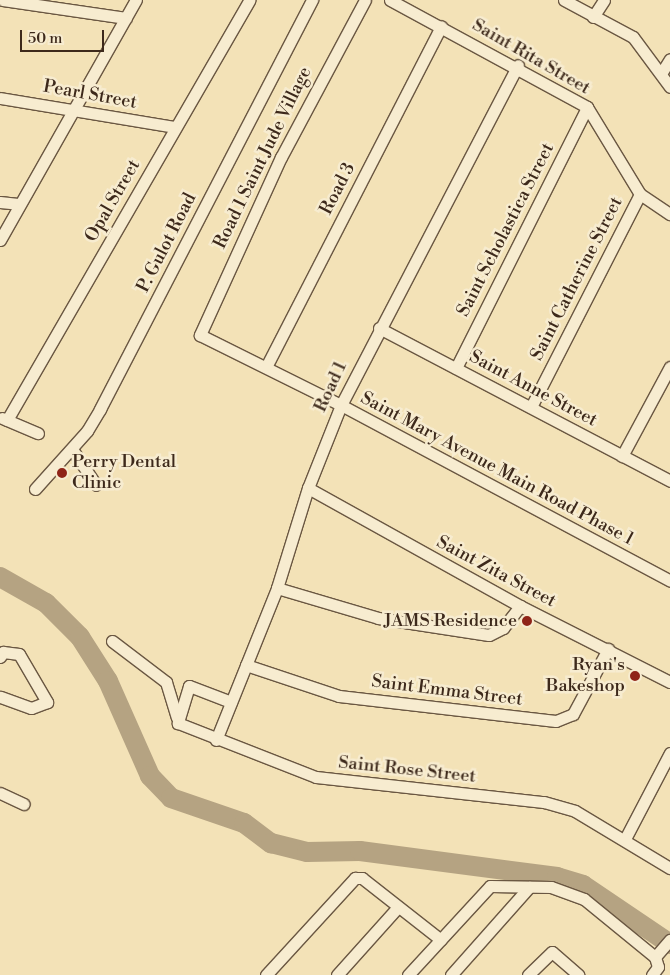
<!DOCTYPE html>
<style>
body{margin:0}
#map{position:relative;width:670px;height:975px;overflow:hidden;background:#f3e2b7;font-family:"Libre Bodoni",serif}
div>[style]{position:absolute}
.river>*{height:20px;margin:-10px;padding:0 10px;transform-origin:10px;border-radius:10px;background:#b5a382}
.roads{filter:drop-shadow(1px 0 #6a5742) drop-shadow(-1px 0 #6a5742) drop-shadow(0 1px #6a5742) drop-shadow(0 -1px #6a5742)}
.minor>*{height:11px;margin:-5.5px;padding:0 5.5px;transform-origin:5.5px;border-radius:5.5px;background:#f7ecd0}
.dots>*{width:14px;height:14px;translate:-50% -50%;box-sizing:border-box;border:2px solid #f7ecd0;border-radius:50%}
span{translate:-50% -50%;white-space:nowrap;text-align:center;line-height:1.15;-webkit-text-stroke:5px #f7ecd0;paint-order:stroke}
.street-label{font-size:18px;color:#3d291b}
.poi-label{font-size:18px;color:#3d291b}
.left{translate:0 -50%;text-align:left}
.right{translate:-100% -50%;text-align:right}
.scale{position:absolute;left:20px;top:30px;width:84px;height:22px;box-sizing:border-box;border:2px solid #3d291b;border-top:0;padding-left:6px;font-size:15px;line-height:18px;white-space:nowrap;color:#3d291b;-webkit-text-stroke:4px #f7ecd0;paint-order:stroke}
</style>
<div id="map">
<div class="river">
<i style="left:0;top:577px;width:53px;rotate:29.5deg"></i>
<i style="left:46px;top:603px;width:48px;rotate:45deg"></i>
<i style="left:80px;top:637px;width:52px;rotate:57.5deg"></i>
<i style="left:108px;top:681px;width:104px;rotate:66.1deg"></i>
<i style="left:150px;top:776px;width:30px;rotate:46deg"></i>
<i style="left:171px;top:798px;width:77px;rotate:18.9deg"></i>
<i style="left:244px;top:823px;width:34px;rotate:37deg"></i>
<i style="left:271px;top:843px;width:37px;rotate:14deg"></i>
<i style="left:307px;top:852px;width:53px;rotate:-1.1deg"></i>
<i style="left:360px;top:851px;width:199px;rotate:7.5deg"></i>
<i style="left:557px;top:877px;width:27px;rotate:17deg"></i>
<i style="left:583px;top:885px;width:105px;rotate:34.1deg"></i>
</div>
<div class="roads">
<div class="minor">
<i style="left:3px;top:0;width:124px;rotate:8.3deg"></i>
<i style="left:365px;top:0;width:178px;rotate:118.1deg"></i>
<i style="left:281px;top:157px;width:196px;rotate:114.5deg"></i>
<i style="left:200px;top:335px;width:157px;rotate:26.4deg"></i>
<i style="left:341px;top:405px;width:373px;rotate:28.1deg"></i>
<i style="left:390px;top:0;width:224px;rotate:28.5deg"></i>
<i style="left:587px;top:107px;width:102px;rotate:58.7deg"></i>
<i style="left:640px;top:194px;width:36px;rotate:34deg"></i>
<i style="left:564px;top:0;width:78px;rotate:28.2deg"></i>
<i style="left:633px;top:37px;width:62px;rotate:53.5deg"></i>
<i style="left:593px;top:17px;width:20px;rotate:-57deg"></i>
<i style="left:662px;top:72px;width:15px;rotate:-58deg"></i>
<i style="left:0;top:98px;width:177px;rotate:9.4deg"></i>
<i style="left:0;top:202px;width:18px;rotate:6deg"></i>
<i style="left:0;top:240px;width:276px;rotate:-60.5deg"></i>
<i style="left:379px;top:328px;width:329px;rotate:27.7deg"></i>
<i style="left:266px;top:367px;width:383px;rotate:-62.8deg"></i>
<i style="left:456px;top:368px;width:292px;rotate:-63.3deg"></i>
<i style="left:531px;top:407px;width:239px;rotate:-62.9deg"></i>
<i style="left:2px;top:418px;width:39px;rotate:23deg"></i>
<i style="left:7px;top:420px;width:485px;rotate:-60deg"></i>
<i style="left:72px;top:449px;width:43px;rotate:56.3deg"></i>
<i style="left:622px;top:456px;width:101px;rotate:-61.7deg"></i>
<i style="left:308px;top:488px;width:243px;rotate:29.1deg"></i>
<i style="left:520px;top:606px;width:168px;rotate:26.9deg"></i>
<i style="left:35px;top:489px;width:78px;rotate:-48.1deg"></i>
<i style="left:87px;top:431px;width:26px;rotate:-59deg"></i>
<i style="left:100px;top:409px;width:461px;rotate:-62.6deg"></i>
<i style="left:277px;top:588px;width:105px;rotate:16.5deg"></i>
<i style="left:378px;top:618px;width:112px;rotate:8.7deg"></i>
<i style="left:489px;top:635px;width:16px;rotate:-27deg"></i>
<i style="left:503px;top:628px;width:28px;rotate:-52deg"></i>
<i style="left:112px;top:641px;width:68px;rotate:37.2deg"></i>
<i style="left:166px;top:682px;width:37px;rotate:73deg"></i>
<i style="left:0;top:657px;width:6px;rotate:-59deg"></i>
<i style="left:3px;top:652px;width:16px;rotate:7deg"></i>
<i style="left:19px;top:654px;width:56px;rotate:59.7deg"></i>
<i style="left:47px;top:702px;width:17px;rotate:159deg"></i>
<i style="left:31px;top:708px;width:33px;rotate:-160deg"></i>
<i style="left:246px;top:665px;width:98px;rotate:18.4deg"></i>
<i style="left:339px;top:696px;width:218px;rotate:6.6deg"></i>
<i style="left:556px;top:721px;width:18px;rotate:-22deg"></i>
<i style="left:573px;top:714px;width:74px;rotate:-61.7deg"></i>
<i style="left:231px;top:702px;width:45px;rotate:-159.1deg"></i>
<i style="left:189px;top:686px;width:39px;rotate:107deg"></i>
<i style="left:178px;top:723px;width:148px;rotate:21.4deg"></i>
<i style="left:316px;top:777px;width:229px;rotate:6.3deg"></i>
<i style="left:544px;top:802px;width:32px;rotate:16deg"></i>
<i style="left:575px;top:811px;width:111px;rotate:31deg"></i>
<i style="left:216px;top:740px;width:164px;rotate:-68.1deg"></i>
<i style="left:277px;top:588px;width:105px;rotate:-72.8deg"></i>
<i style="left:308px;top:488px;width:89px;rotate:-68.3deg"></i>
<i style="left:341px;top:405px;width:383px;rotate:-62.5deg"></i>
<i style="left:0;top:793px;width:26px;rotate:25deg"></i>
<i style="left:625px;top:839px;width:97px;rotate:-62.4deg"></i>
<i style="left:655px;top:957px;width:23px;rotate:-49deg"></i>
<i style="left:266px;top:975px;width:132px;rotate:-47.5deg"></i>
<i style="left:355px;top:878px;width:7px"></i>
<i style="left:362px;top:878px;width:100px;rotate:38.1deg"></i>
<i style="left:337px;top:975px;width:91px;rotate:-48.1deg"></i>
<i style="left:408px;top:975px;width:121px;rotate:-47.3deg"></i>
<i style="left:490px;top:886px;width:61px;rotate:0.9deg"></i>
<i style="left:551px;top:887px;width:35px;rotate:20deg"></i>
<i style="left:584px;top:899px;width:92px;rotate:39.2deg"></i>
<i style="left:655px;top:957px;width:10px;rotate:73deg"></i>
<i style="left:658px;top:967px;width:10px;rotate:127deg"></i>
<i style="left:451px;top:975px;width:118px;rotate:-48.4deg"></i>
<i style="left:528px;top:975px;width:33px;rotate:-44deg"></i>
<i style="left:552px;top:952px;width:35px;rotate:41deg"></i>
</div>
</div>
<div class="dots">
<i style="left:62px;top:473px;background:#8f2418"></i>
<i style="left:527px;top:621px;background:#8f2418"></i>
<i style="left:635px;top:676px;background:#8f2418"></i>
</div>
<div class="street-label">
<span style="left:531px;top:57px;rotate:30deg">Saint Rita Street</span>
<span style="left:90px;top:95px;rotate:10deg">Pearl Street</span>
<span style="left:263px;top:158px;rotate:-64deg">Road 1 Saint Jude Village</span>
<span style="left:338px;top:189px;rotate:-63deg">Road 3</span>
<span style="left:113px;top:201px;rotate:-60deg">Opal Street</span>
<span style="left:506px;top:230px;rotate:-63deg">Saint Scholastica Street</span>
<span style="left:167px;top:243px;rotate:-63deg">P. Gulot Road</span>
<span style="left:577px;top:279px;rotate:-63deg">Saint Catherine Street</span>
<span style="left:331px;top:387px;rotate:-65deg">Road 1</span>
<span style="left:533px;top:389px;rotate:28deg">Saint Anne Street</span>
<span style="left:497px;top:469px;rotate:28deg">Saint Mary Avenue Main Road Phase 1</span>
<span style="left:496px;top:572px;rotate:28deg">Saint Zita Street</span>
<span style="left:447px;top:691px;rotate:7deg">Saint Emma Street</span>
<span style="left:407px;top:770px;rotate:6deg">Saint Rose Street</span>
</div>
<div class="poi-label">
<span class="left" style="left:72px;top:473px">Perry Dental<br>Clinic</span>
<span class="right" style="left:517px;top:621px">JAMS Residence</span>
<span class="right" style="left:625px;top:676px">Ryan's<br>Bakeshop</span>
</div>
<div class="scale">50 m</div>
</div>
